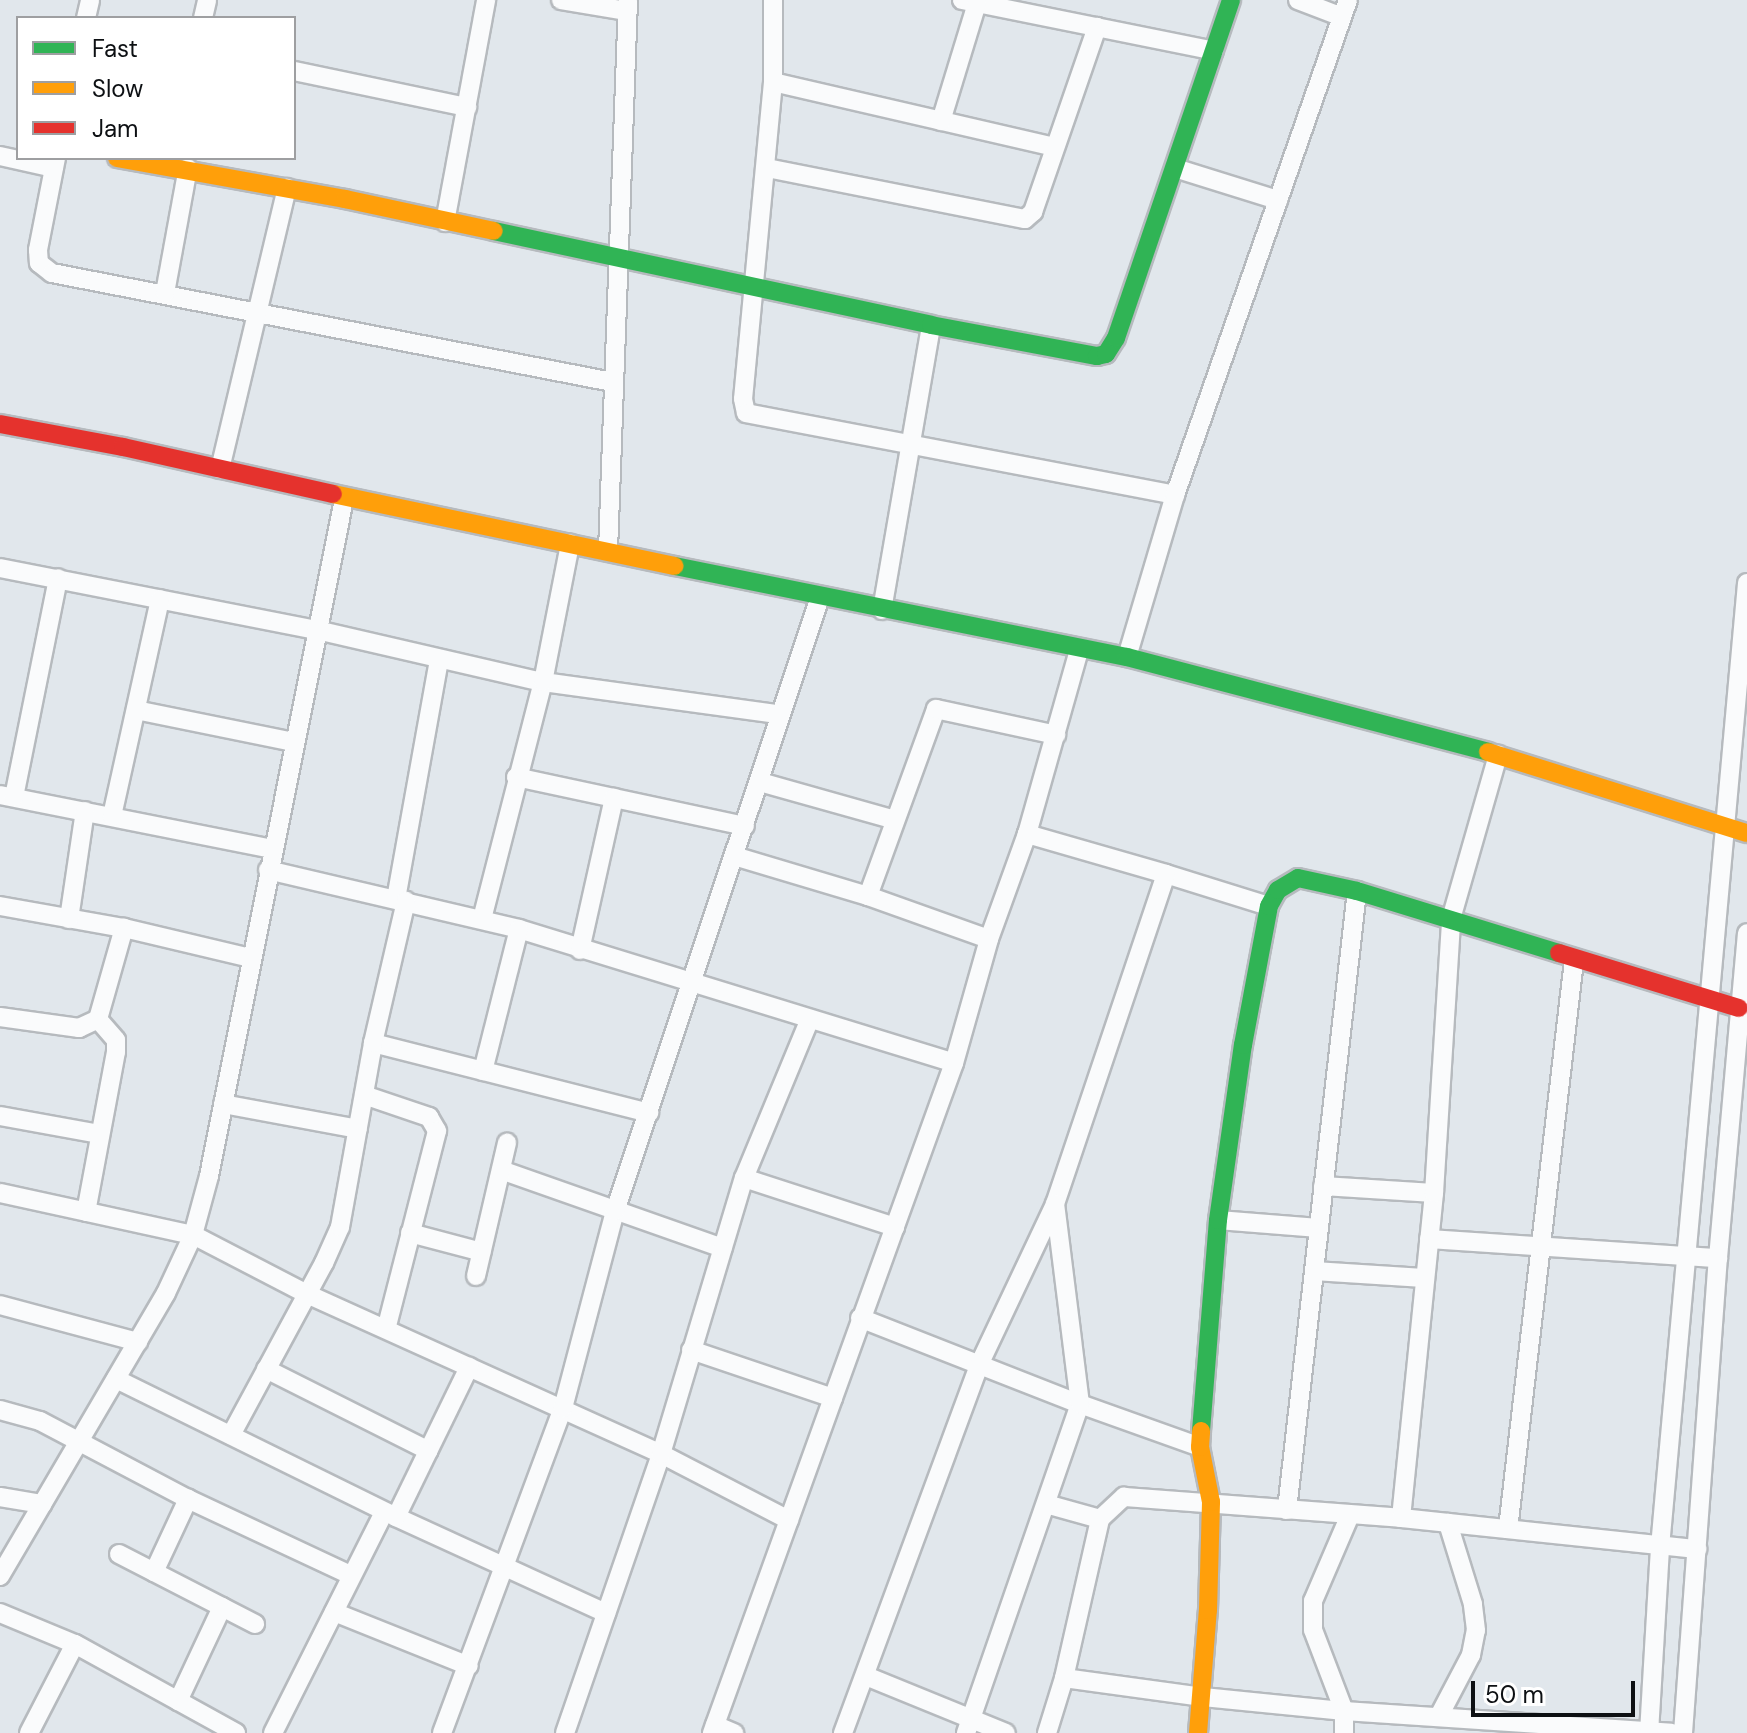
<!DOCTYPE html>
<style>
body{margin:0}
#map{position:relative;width:1747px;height:1733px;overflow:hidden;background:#e1e7ec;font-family:"DM Sans",sans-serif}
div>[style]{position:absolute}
.roads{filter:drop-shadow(2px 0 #b6babe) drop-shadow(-2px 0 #b6babe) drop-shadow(0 2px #b6babe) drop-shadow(0 -2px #b6babe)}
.street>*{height:18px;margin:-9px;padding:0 9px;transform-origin:9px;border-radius:9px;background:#fafbfc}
.fast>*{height:18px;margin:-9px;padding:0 9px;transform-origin:9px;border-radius:9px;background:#30b455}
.slow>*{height:18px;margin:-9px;padding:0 9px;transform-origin:9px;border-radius:9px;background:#ff9f0a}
.jam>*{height:18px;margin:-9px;padding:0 9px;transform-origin:9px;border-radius:9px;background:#e5322d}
span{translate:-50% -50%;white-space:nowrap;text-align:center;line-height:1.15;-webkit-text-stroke:8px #fff;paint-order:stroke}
.legend{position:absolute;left:16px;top:16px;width:280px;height:144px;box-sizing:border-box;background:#fff;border:2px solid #9e9fa1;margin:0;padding:10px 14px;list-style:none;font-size:24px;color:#0d1013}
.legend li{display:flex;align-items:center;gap:16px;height:40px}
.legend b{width:40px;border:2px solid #9e9fa1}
.scale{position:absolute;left:1471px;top:1681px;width:164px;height:36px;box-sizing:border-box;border:4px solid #0d1013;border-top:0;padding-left:10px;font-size:24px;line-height:28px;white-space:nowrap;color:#0d1013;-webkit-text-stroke:6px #fff;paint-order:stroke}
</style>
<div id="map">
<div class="roads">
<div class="street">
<i style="left:561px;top:0;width:67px;rotate:9.5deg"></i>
<i style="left:773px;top:0;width:82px;rotate:90deg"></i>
<i style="left:773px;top:82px;width:318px;rotate:95.4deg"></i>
<i style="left:743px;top:399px;width:14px;rotate:78deg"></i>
<i style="left:746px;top:413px;width:437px;rotate:10.8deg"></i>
<i style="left:962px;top:0;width:257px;rotate:11.4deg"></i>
<i style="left:1298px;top:0;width:47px;rotate:21.1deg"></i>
<i style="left:86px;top:18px;width:18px;rotate:-77deg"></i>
<i style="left:203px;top:18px;width:18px;rotate:-77deg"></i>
<i style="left:294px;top:71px;width:177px;rotate:11.8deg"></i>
<i style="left:773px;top:82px;width:289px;rotate:13deg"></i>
<i style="left:941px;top:121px;width:123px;rotate:-73deg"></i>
<i style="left:0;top:156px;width:55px;rotate:12.5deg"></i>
<i style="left:56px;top:158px;width:94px;rotate:101.1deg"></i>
<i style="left:38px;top:250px;width:13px;rotate:86deg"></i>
<i style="left:39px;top:263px;width:16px;rotate:38deg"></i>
<i style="left:52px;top:273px;width:571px;rotate:11.01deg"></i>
<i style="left:767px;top:168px;width:263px;rotate:11.2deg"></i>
<i style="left:1025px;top:219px;width:11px;rotate:-41deg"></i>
<i style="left:1033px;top:212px;width:196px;rotate:-70.9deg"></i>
<i style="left:1175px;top:168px;width:108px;rotate:17.3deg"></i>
<i style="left:445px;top:222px;width:226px;rotate:-79.5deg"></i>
<i style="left:165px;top:293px;width:127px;rotate:-79.6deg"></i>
<i style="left:220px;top:469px;width:289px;rotate:-76.6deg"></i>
<i style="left:608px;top:551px;width:551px;rotate:-87.92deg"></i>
<i style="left:0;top:568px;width:323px;rotate:11.1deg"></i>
<i style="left:317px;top:630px;width:232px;rotate:13deg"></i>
<i style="left:543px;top:682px;width:237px;rotate:7.8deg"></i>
<i style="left:882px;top:610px;width:289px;rotate:-80.2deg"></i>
<i style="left:1127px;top:657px;width:169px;rotate:-73.5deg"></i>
<i style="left:1175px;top:495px;width:524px;rotate:-70.74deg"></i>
<i style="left:136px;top:710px;width:160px;rotate:11.5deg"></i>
<i style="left:516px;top:777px;width:234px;rotate:12.1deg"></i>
<i style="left:760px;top:782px;width:140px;rotate:15.7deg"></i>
<i style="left:0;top:795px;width:277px;rotate:11.2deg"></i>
<i style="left:14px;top:797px;width:223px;rotate:-78.6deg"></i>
<i style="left:112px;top:816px;width:222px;rotate:-77.5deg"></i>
<i style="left:734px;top:856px;width:140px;rotate:16.6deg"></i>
<i style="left:868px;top:896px;width:128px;rotate:19.6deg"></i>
<i style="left:268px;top:870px;width:258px;rotate:13.2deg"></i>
<i style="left:519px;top:929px;width:455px;rotate:17.1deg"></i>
<i style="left:1166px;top:874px;width:108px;rotate:17.3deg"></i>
<i style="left:868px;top:896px;width:199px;rotate:-70deg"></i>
<i style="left:936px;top:709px;width:123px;rotate:12.2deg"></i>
<i style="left:396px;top:899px;width:244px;rotate:-79.8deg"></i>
<i style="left:0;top:906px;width:126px;rotate:10.1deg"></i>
<i style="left:124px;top:928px;width:130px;rotate:13.3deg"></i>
<i style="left:69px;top:919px;width:109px;rotate:-81.6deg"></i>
<i style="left:482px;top:919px;width:245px;rotate:-75.6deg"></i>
<i style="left:543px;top:682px;width:141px;rotate:-78.9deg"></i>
<i style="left:580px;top:950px;width:156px;rotate:-77.4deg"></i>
<i style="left:0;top:1017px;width:80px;rotate:7.9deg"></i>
<i style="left:79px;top:1028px;width:21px;rotate:-25deg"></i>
<i style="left:98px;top:1019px;width:95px;rotate:-74.1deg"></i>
<i style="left:373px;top:1043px;width:285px;rotate:14.2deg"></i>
<i style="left:483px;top:1071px;width:146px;rotate:-75.8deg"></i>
<i style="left:364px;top:1095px;width:69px;rotate:18.7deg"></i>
<i style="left:429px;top:1117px;width:16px;rotate:60deg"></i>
<i style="left:437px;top:1131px;width:204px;rotate:104.4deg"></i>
<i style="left:223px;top:1104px;width:137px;rotate:10.5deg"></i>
<i style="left:0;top:1116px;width:101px;rotate:10.3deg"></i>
<i style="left:501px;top:1170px;width:235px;rotate:19.4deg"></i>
<i style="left:744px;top:1178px;width:159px;rotate:18deg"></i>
<i style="left:1323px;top:1186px;width:111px;rotate:3.6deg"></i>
<i style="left:0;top:1193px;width:198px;rotate:12.3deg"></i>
<i style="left:193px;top:1235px;width:128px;rotate:27.4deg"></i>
<i style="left:307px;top:1294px;width:388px;rotate:24.3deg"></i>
<i style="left:661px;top:1454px;width:144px;rotate:27.3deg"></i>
<i style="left:86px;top:1212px;width:163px;rotate:-79.4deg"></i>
<i style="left:116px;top:1052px;width:12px;rotate:-90deg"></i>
<i style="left:116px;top:1040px;width:28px;rotate:-131deg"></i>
<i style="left:1218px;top:1220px;width:101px;rotate:4.5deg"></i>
<i style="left:410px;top:1233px;width:74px;rotate:14.8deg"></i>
<i style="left:1429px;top:1239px;width:290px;rotate:3.8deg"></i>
<i style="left:1314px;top:1271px;width:110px;rotate:3.6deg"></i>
<i style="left:476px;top:1276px;width:137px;rotate:-76.9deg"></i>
<i style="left:0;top:1305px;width:143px;rotate:15deg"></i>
<i style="left:860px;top:1318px;width:236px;rotate:21.4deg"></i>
<i style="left:1080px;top:1404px;width:127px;rotate:19.7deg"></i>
<i style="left:691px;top:1350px;width:150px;rotate:18.7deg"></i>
<i style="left:266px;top:1369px;width:182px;rotate:26.7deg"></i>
<i style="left:116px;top:1379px;width:312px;rotate:26.2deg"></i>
<i style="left:396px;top:1517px;width:231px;rotate:24.6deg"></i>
<i style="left:0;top:1410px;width:41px;rotate:15.4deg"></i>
<i style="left:40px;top:1421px;width:167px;rotate:27.8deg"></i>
<i style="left:188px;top:1499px;width:179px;rotate:25.1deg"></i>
<i style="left:231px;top:1435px;width:196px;rotate:-61.6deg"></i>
<i style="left:324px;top:1263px;width:39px;rotate:-66deg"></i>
<i style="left:340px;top:1227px;width:187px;rotate:-79.8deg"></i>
<i style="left:373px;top:1043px;width:146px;rotate:-76.9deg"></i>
<i style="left:0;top:1497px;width:43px;rotate:9.5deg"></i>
<i style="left:1046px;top:1504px;width:56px;rotate:15.5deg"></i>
<i style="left:1287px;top:1510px;width:623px;rotate:-83.55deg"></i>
<i style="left:396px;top:1517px;width:167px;rotate:-64deg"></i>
<i style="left:1401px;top:1518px;width:327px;rotate:-84.2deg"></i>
<i style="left:1434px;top:1193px;width:275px;rotate:-86.4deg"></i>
<i style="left:1451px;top:919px;width:171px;rotate:-74deg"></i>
<i style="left:1508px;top:1529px;width:573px;rotate:-83.38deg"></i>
<i style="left:119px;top:1554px;width:153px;rotate:27.2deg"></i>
<i style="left:154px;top:1572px;width:81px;rotate:-65deg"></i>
<i style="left:0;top:1576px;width:328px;rotate:-59.6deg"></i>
<i style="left:166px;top:1293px;width:64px;rotate:-65deg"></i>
<i style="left:193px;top:1235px;width:61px;rotate:-74.8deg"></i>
<i style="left:209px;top:1176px;width:690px;rotate:-78.72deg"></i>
<i style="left:334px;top:1612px;width:145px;rotate:21.8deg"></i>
<i style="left:0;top:1613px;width:81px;rotate:22.5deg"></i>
<i style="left:75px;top:1644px;width:184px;rotate:28.9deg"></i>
<i style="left:866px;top:1676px;width:151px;rotate:22.2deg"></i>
<i style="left:1064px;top:1678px;width:163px;rotate:-77.2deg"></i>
<i style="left:1100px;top:1519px;width:33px;rotate:-43deg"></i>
<i style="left:1124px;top:1497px;width:278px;rotate:4.3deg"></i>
<i style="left:1401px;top:1518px;width:298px;rotate:6deg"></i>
<i style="left:178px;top:1701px;width:104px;rotate:-64.9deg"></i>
<i style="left:1439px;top:1716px;width:69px;rotate:-62.3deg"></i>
<i style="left:1471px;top:1655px;width:25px;rotate:-79deg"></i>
<i style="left:1476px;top:1630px;width:26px;rotate:-97deg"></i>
<i style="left:1473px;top:1604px;width:85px;rotate:-107.2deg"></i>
<i style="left:715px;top:1725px;width:21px;rotate:23deg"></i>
<i style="left:29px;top:1733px;width:100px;rotate:-62.7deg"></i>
<i style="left:273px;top:1733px;width:247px;rotate:-63.3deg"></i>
<i style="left:442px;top:1733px;width:347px;rotate:-69.6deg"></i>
<i style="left:563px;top:1408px;width:204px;rotate:-75.2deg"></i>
<i style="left:615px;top:1211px;width:647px;rotate:-71.54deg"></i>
<i style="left:565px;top:1733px;width:295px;rotate:-71deg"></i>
<i style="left:661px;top:1454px;width:288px;rotate:-73.3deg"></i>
<i style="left:744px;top:1178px;width:172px;rotate:-67.5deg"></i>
<i style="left:712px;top:1733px;width:712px;rotate:-70.14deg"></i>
<i style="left:954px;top:1063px;width:129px;rotate:-74.2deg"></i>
<i style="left:989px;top:939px;width:112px;rotate:-70.1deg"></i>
<i style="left:1027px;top:834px;width:191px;rotate:-74.2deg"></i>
<i style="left:843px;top:1733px;width:392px;rotate:-69.7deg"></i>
<i style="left:979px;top:1365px;width:178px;rotate:-64.7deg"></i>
<i style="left:1055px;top:1204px;width:348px;rotate:-71.4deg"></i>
<i style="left:1166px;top:874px;width:145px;rotate:-163.9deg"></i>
<i style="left:966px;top:1733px;width:348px;rotate:-70.9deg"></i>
<i style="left:1080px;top:1404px;width:202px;rotate:-97.1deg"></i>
<i style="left:1047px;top:1733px;width:58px;rotate:-72.8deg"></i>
<i style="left:1064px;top:1678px;width:140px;rotate:7.8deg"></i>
<i style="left:1203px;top:1697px;width:142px;rotate:5.7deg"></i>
<i style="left:1344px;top:1711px;width:328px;rotate:3.8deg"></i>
<i style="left:1344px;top:1733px;width:22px;rotate:-90deg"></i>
<i style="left:1344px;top:1711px;width:87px;rotate:-110.9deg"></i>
<i style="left:1313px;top:1630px;width:29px;rotate:-90deg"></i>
<i style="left:1313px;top:1601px;width:94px;rotate:-66.7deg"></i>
<i style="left:1649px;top:1733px;width:186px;rotate:-86.6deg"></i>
<i style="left:1660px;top:1547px;width:968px;rotate:-84.84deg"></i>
<i style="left:1683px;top:1733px;width:476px;rotate:-85.8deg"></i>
<i style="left:1718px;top:1258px;width:326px;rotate:-84.9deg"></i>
</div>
<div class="fast">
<i style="left:494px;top:231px;width:447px;rotate:12.1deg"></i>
<i style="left:931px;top:325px;width:169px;rotate:10.6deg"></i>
<i style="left:1097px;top:356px;width:9px;rotate:-13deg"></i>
<i style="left:1106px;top:354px;width:19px;rotate:-58deg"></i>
<i style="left:1116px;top:338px;width:357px;rotate:-71.2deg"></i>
<i style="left:675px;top:566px;width:461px;rotate:11.4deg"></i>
<i style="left:1127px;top:657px;width:373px;rotate:14.7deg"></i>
<i style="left:1201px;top:1431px;width:212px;rotate:-85.4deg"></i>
<i style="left:1218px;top:1220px;width:177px;rotate:-81.9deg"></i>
<i style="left:1243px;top:1045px;width:141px;rotate:-79.4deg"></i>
<i style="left:1269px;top:906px;width:18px;rotate:-61deg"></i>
<i style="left:1278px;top:890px;width:23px;rotate:-31deg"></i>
<i style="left:1298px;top:878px;width:60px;rotate:12.4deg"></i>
<i style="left:1357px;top:891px;width:211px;rotate:17.1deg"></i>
</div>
<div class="slow">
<i style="left:117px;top:158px;width:232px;rotate:10.2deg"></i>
<i style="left:345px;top:199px;width:152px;rotate:12.1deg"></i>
<i style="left:333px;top:494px;width:349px;rotate:11.9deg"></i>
<i style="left:1488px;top:752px;width:271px;rotate:17.4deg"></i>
<i style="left:1198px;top:1733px;width:123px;rotate:-85.4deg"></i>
<i style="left:1208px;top:1610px;width:108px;rotate:-88.4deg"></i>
<i style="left:1211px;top:1502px;width:56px;rotate:-101.3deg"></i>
<i style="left:1200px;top:1447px;width:16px;rotate:-86deg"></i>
</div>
<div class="jam">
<i style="left:0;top:424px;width:125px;rotate:10.6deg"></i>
<i style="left:123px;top:447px;width:215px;rotate:12.6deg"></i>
<i style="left:1559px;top:953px;width:188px;rotate:17deg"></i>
</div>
</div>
<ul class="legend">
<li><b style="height:10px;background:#30b455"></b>Fast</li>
<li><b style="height:10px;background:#ff9f0a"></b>Slow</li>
<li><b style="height:10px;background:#e5322d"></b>Jam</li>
</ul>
<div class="scale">50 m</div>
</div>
